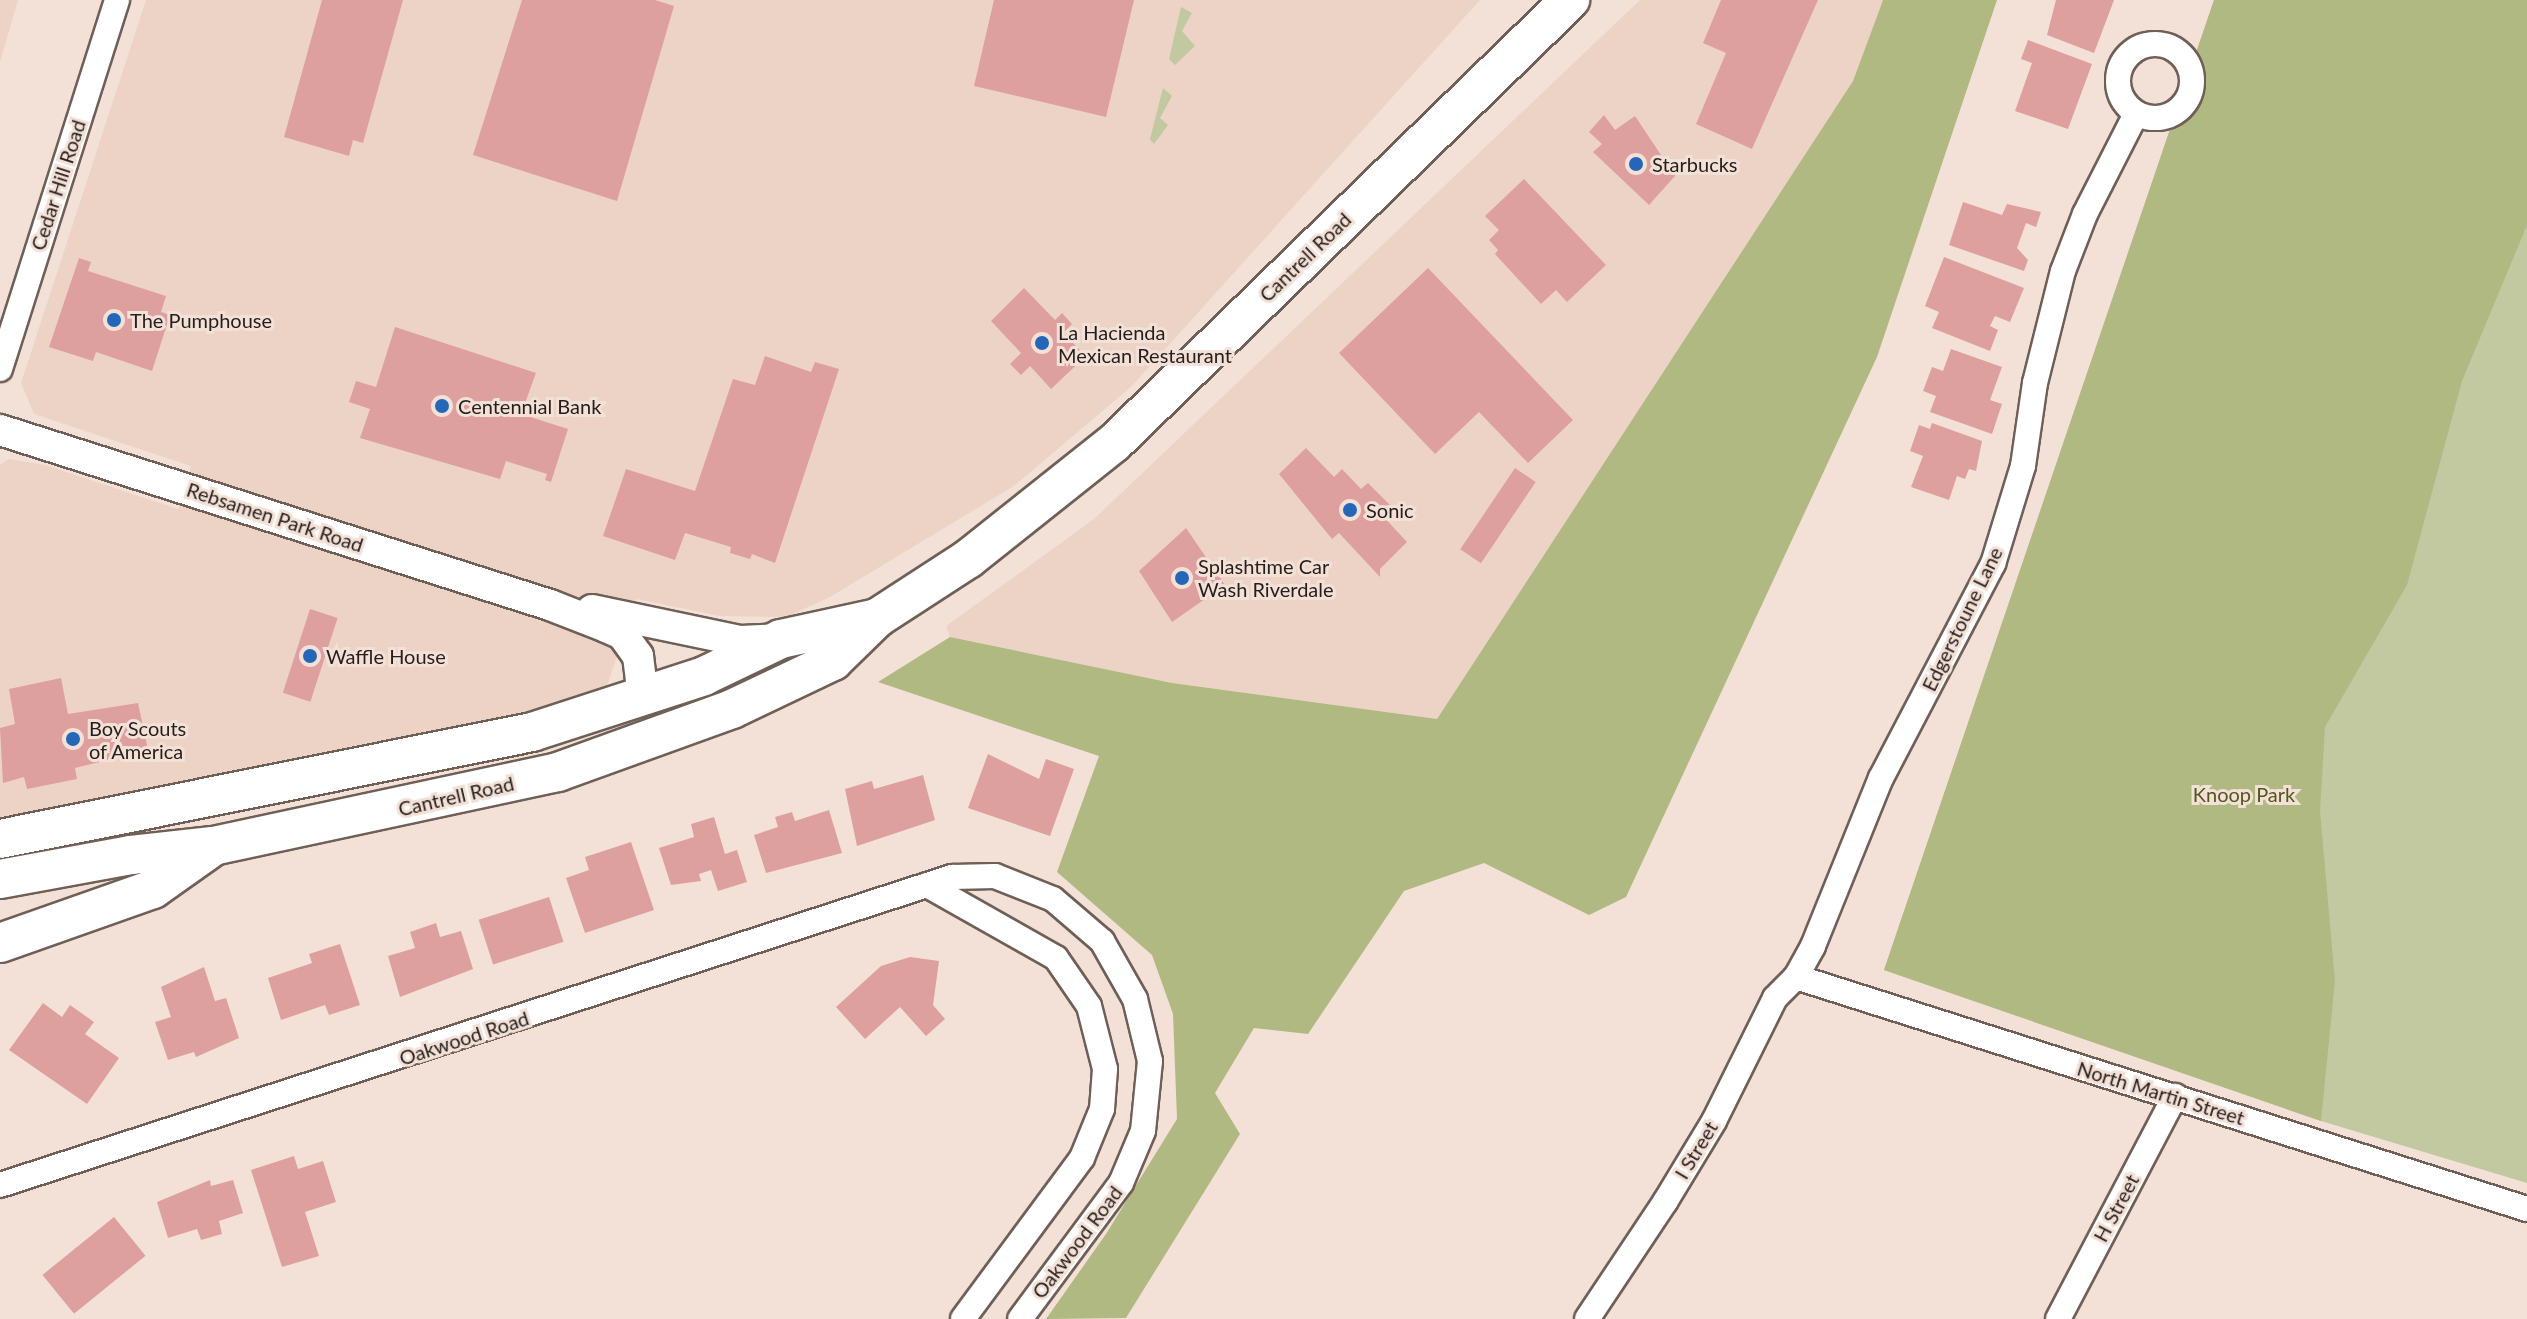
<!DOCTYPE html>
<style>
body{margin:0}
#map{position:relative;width:2527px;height:1319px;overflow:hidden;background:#f3e1d7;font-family:Lato,sans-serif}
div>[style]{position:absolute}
.built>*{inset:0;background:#edd3c6}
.green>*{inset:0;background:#c2c89f}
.forest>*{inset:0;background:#b1b982}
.building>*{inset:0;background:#dea09e;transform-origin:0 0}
.roads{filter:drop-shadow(2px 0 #6f5f56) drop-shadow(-2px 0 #6f5f56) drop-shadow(0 2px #6f5f56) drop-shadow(0 -2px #6f5f56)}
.minor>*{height:24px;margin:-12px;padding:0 12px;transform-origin:12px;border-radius:12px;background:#fff}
.minor>.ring{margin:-12px;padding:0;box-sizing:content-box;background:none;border:24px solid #fff;border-radius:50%}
.tertiary>*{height:30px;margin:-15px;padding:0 15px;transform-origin:15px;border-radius:15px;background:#fff}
.primary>*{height:38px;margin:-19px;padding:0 19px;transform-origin:19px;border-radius:19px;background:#fff}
.dots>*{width:22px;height:22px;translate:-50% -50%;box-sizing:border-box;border:4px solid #f3e1d7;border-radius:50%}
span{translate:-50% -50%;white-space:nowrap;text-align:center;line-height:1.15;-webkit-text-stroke:6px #f3e1d7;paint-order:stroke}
.poi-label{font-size:20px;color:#251e1b}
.left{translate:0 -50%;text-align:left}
.street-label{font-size:20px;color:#251e1b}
.park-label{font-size:20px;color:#52581b}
</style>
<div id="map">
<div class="built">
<i style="clip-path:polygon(0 0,18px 0,0 62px)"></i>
<i style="clip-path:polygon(146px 0,1480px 0,1131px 387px,1014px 486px,830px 597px,786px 617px,720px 616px,636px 599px,603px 698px,443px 738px,0 817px,0 465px,9px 459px,45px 465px,178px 509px,191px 466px,34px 414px,21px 383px)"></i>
<i style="clip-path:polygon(1640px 0,1883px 0,1853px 81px,1437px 719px,1172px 683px,950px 637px,946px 626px,1094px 519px)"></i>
</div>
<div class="green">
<i style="clip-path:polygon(2214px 0,2527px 0,2527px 1183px,2321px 1121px,1884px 970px)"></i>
<i style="clip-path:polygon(1181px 7px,1192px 13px,1182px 31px,1195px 46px,1175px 65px,1169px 59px)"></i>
<i style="clip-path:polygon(1163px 88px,1172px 96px,1160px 118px,1168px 125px,1154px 144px,1150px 139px)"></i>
</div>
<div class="forest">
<i style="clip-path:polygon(1883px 0,1997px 0,1877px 357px,1626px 897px,1589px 915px,1484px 863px,1404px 891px,1308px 1034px,1254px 1028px,1215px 1093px,1240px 1134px,1126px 1318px,1046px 1319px,1106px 1234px,1177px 1119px,1173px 1014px,1152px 955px,1057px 872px,1099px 756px,878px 682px,950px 637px,1172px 683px,1437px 719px,1853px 81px)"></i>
<i style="clip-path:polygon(2214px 0,2527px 0,2527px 225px,2462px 381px,2407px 585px,2325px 727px,2320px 811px,2335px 981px,2321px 1121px,1884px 970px)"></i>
</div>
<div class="building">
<i style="clip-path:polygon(322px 0,403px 0,363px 143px,353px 140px,349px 156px,284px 137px)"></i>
<i style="clip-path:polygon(522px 0,655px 0,674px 6px,617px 201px,473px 155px)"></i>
<i style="clip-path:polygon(994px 0,1134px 0,1106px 117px,974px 86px)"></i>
<i style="clip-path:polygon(1721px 0,1818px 0,1752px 149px,1696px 124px,1726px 53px,1703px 43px)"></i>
<i style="clip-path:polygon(2056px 0,2114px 0,2094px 53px,2047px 35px)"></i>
<i style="clip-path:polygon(2028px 40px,2092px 64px,2068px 129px,2015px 111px,2032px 63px,2021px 59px)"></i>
<i style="clip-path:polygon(1604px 115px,1615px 130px,1635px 116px,1675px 176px,1649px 205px,1593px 152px,1602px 144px,1589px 132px)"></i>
<i style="clip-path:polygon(1524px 179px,1606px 265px,1567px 302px,1556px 290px,1541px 304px,1495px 254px,1498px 250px,1489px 240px,1499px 230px,1485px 216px)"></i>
<i style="clip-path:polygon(1963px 202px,2002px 215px,2007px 204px,2041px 212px,2036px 227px,2026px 223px,2017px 248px,2028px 260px,2024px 271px,1949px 245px)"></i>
<i style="clip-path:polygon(1944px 257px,2024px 288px,2010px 322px,1995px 316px,1990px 326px,1998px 330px,1990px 351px,1932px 328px,1939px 312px,1925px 306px)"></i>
<i style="clip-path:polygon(79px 258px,91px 262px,88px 271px,166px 296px,161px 312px,170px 315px,152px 371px,96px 352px,93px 361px,49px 347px)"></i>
<i style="clip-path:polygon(1428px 268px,1573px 420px,1528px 463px,1479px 412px,1435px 454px,1339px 353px)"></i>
<i style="clip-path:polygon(1024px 288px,1055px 320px,1062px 313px,1072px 324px,1063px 333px,1086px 356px,1051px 389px,1030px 366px,1021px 375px,1010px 364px,1021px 353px,991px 321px)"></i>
<i style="clip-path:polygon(395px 327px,536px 373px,521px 414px,568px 429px,551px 482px,545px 480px,547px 474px,506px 461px,500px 479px,360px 438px,370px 409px,349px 402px,356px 381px,376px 387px)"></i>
<i style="clip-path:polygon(1951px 349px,2002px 367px,1990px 400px,2002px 404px,1992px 434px,1930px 412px,1936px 396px,1923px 391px,1932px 367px,1943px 371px)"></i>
<i style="clip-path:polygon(765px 356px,811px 372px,815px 362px,839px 369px,775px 563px,752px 554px,750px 559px,730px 553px,731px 547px,685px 533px,675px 560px,603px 536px,626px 469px,695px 491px,733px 379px,755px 385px)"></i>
<i style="clip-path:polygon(1932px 423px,1982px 441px,1976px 471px,1969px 469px,1965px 479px,1957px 476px,1949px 500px,1911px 487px,1923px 456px,1910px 451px,1919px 425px,1930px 429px)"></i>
<i style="clip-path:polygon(1306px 448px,1334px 477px,1342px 469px,1361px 489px,1368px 483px,1391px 506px,1382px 515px,1407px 542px,1380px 569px,1380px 577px,1339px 533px,1332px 539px,1279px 474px)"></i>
<i style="left:1515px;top:468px;width:25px;height:98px;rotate:34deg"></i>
<i style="clip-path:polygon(1186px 528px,1225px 585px,1172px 622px,1139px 571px)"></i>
<i style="left:310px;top:609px;width:29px;height:88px;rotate:18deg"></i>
<i style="clip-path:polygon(61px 678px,68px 714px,138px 703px,148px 750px,75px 768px,77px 779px,27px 789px,24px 777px,3px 783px,0 728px,15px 724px,9px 689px)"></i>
<i style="clip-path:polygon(988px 754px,1039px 779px,1046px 759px,1074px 769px,1050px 836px,968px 808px)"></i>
<i style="clip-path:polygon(923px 775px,935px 820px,857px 846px,845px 789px,872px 781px,874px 789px)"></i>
<i style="clip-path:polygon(829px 810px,842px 853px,766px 873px,754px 835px,778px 827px,775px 817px,792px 812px,795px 821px)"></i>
<i style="clip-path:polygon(714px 817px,725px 854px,737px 850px,747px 882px,718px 891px,711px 870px,699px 874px,701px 881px,671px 885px,659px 848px,694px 837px,691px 824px)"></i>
<i style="clip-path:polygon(631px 842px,654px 910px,585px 933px,566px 878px,589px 870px,585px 857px)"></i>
<i style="left:549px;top:897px;width:47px;height:74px;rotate:72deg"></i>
<i style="clip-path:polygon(436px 923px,440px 937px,461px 931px,473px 969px,400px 997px,388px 956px,415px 948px,410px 932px)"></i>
<i style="clip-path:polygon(340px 944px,360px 1005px,329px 1015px,325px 1005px,281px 1020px,268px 978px,312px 963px,309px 954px)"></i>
<i style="clip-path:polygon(910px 957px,939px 961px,933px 1005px,945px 1019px,926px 1036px,900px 1007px,865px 1039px,836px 1007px,881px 966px)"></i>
<i style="clip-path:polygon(204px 967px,215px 1001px,226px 998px,239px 1038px,196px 1057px,194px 1052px,168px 1060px,155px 1022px,171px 1017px,161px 987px)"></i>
<i style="clip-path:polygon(43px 1003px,62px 1017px,70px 1005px,94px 1022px,85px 1034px,119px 1058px,87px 1104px,9px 1050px)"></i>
<i style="clip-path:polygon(294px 1156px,298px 1169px,323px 1161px,336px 1202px,305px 1212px,319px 1256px,282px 1267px,251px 1170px)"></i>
<i style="clip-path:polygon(210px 1180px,211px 1186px,233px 1180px,243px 1213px,219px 1221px,222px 1234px,201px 1240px,197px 1229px,168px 1238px,157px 1202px)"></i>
<i style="left:114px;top:1217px;width:50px;height:92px;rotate:51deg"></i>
</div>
<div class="roads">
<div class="minor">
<i class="ring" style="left:2118px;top:44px;width:50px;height:50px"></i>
<i style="left:0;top:369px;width:387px;rotate:-72.4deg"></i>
<i style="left:927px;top:885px;width:148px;rotate:29.5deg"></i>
<i style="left:1056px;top:958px;width:58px;rotate:55.5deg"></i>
<i style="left:1089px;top:1006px;width:65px;rotate:75.7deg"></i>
<i style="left:1105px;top:1069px;width:40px;rotate:94.3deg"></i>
<i style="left:1102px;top:1109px;width:53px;rotate:112.2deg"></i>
<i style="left:1082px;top:1158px;width:200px;rotate:126.5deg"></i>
<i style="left:1796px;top:977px;width:767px;rotate:17.61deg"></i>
<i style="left:0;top:1185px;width:1001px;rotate:-17.93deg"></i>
<i style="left:952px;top:877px;width:43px;rotate:-1.3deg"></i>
<i style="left:995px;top:876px;width:62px;rotate:21.6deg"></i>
<i style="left:1053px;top:899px;width:65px;rotate:40.6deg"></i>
<i style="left:1102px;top:941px;width:67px;rotate:60.4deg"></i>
<i style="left:1135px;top:999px;width:64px;rotate:76.4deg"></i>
<i style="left:1150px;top:1061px;width:70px;rotate:95.7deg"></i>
<i style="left:1143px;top:1131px;width:56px;rotate:112.9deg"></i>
<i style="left:1121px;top:1183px;width:169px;rotate:126.6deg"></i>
<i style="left:1587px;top:1319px;width:141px;rotate:-56.3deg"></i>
<i style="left:1665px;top:1202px;width:95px;rotate:-58.8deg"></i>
<i style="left:1714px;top:1121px;width:137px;rotate:-63.6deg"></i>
<i style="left:1775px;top:998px;width:30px;rotate:-45deg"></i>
<i style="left:1796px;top:977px;width:35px;rotate:-61deg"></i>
<i style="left:1813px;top:946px;width:181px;rotate:-68deg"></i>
<i style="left:1881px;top:778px;width:242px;rotate:-62.4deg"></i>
<i style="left:1993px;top:564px;width:102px;rotate:-73deg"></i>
<i style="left:2023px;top:466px;width:84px;rotate:-81.8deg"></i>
<i style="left:2035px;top:383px;width:115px;rotate:-76deg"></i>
<i style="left:2063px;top:271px;width:61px;rotate:-68.9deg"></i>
<i style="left:2085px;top:214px;width:112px;rotate:-63deg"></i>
<i style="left:2058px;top:1319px;width:252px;rotate:-62.3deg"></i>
</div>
<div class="tertiary">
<i style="left:0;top:430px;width:577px;rotate:17.65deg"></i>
<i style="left:550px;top:605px;width:60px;rotate:21.4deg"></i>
<i style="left:606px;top:627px;width:17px;rotate:24deg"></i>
<i style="left:622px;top:634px;width:27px;rotate:54deg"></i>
<i style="left:638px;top:656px;width:41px;rotate:83deg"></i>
<i style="left:592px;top:610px;width:152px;rotate:11.8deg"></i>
<i style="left:741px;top:641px;width:36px;rotate:-3deg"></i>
</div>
<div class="primary">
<i style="left:0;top:839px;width:543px;rotate:-11.37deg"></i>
<i style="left:532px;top:732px;width:181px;rotate:-18deg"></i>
<i style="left:704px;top:676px;width:85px;rotate:-25.7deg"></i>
<i style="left:781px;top:639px;width:98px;rotate:-12.3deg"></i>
<i style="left:0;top:879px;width:133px;rotate:-10.4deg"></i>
<i style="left:131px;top:855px;width:82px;rotate:-6.3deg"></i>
<i style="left:213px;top:846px;width:353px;rotate:-12.1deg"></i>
<i style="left:558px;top:772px;width:185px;rotate:-19.9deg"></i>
<i style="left:732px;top:709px;width:112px;rotate:-25.4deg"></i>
<i style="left:833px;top:661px;width:62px;rotate:-44.3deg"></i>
<i style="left:877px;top:618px;width:108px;rotate:-33deg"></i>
<i style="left:968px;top:559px;width:186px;rotate:-38.5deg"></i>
<i style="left:1114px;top:443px;width:636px;rotate:-44.17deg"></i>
<i style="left:0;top:943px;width:162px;rotate:-19.4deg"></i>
<i style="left:153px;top:889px;width:71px;rotate:-35.3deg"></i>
</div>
</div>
<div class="dots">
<i style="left:1636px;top:164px;background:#2466b7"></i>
<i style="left:114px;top:320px;background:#2466b7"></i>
<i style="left:1042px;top:343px;background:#2466b7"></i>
<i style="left:442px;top:406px;background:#2466b7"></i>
<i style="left:1350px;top:510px;background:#2466b7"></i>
<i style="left:1182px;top:578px;background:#2466b7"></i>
<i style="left:310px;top:656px;background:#2466b7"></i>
<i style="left:73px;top:739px;background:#2466b7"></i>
</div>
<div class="poi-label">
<span class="left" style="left:1652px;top:164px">Starbucks</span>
<span class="left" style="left:130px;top:320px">The Pumphouse</span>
<span class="left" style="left:1058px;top:344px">La Hacienda<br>Mexican Restaurant</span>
<span class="left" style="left:458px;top:406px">Centennial Bank</span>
<span class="left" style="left:1366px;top:510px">Sonic</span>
<span class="left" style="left:1198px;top:578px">Splashtime Car<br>Wash Riverdale</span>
<span class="left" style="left:326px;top:656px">Waffle House</span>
<span class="left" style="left:89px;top:740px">Boy Scouts<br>of America</span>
</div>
<div class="street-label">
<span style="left:58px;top:185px;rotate:-72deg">Cedar Hill Road</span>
<span style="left:1305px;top:257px;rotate:-44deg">Cantrell Road</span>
<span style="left:275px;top:517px;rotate:18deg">Rebsamen Park Road</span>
<span style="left:1962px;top:619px;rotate:-64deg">Edgerstoune Lane</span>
<span style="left:456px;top:796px;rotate:-13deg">Cantrell Road</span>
<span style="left:464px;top:1038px;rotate:-18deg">Oakwood Road</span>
<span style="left:2161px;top:1093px;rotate:17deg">North Martin Street</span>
<span style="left:1696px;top:1150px;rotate:-59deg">I Street</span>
<span style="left:2116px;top:1208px;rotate:-62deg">H Street</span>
<span style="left:1077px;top:1242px;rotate:-53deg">Oakwood Road</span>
</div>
<div class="park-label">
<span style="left:2244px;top:794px">Knoop Park</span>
</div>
</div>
